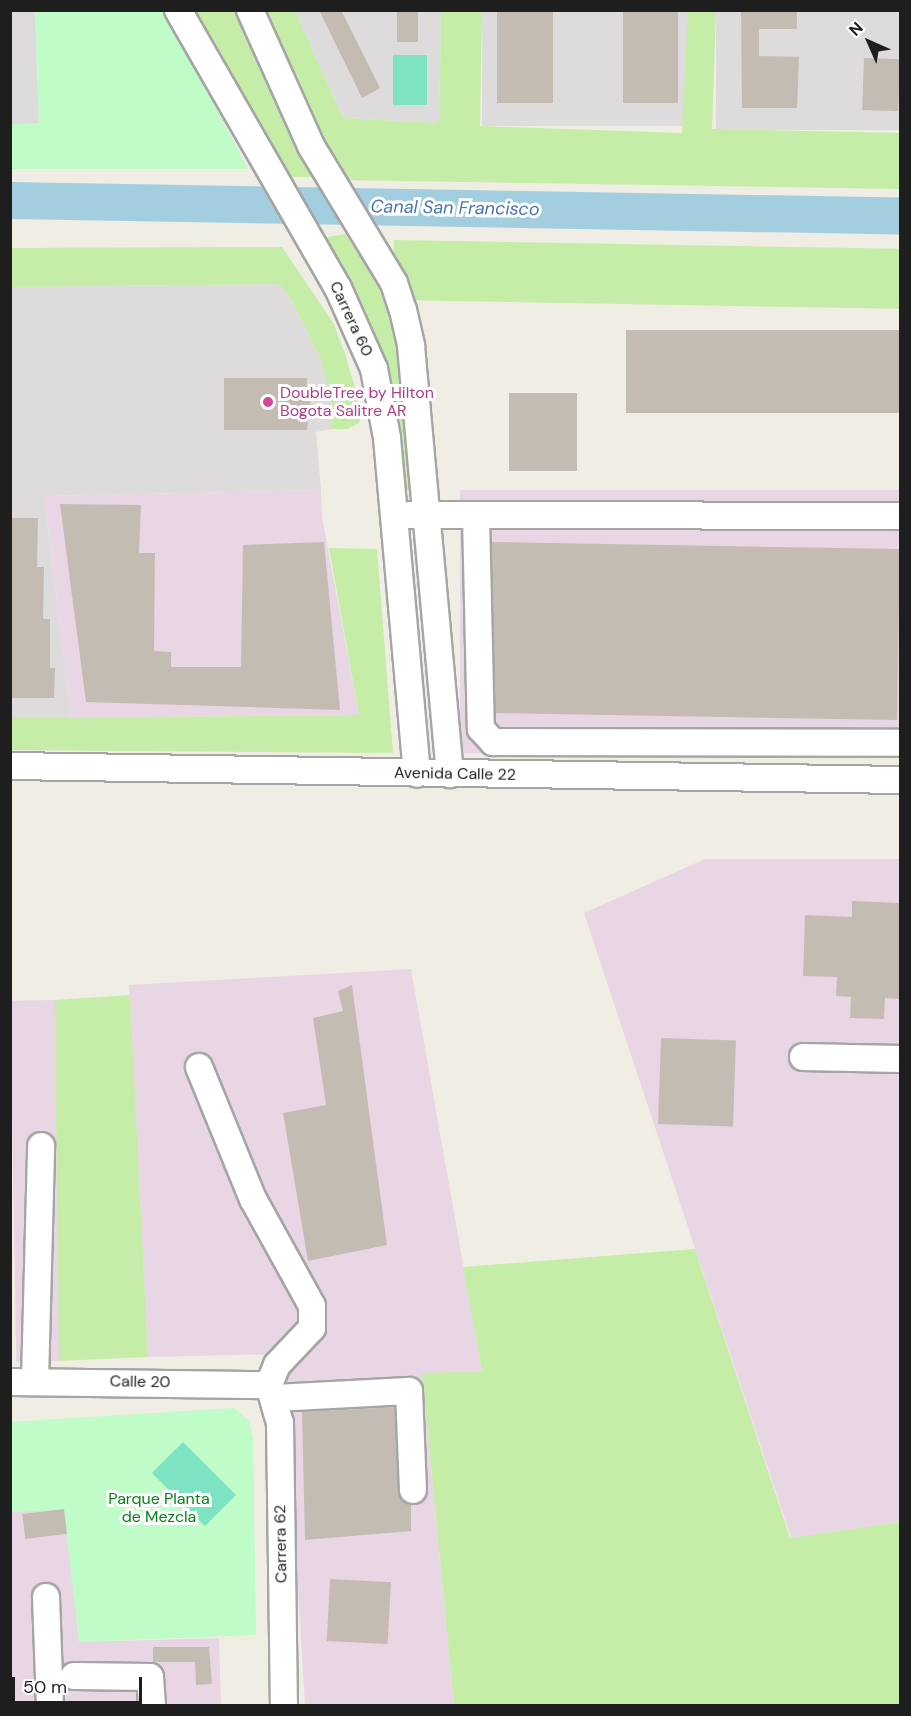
<!DOCTYPE html>
<style>
body{margin:0}
#map{position:relative;width:911px;height:1716px;overflow:hidden;background:#f0ede4;font-family:"DM Sans",sans-serif}
div>[style]{position:absolute}
.residential>*{inset:0;background:#dddbdb;transform-origin:0 0}
.industrial>*{inset:0;background:#e9d6e4;transform-origin:0 0}
.grass>*{inset:0;background:#c5eda7;transform-origin:0 0}
.park>*{inset:0;background:#bffcc8}
.pitch>*{inset:0;background:#7ee3c2;transform-origin:0 0}
.water>*{inset:0;background:#a2cee0;transform-origin:0 0}
.building>*{inset:0;background:#c4bcb3;transform-origin:0 0}
.roads{filter:drop-shadow(2px 0 #a5a5a5) drop-shadow(-2px 0 #a5a5a5) drop-shadow(0 2px #a5a5a5) drop-shadow(0 -2px #a5a5a5)}
.minor>*{height:26px;margin:-13px;padding:0 13px;transform-origin:13px;border-radius:13px;background:#fff}
.dots>*{width:16px;height:16px;translate:-50% -50%;box-sizing:border-box;border:3px solid #fff;border-radius:50%}
span{translate:-50% -50%;white-space:nowrap;text-align:center;line-height:1.15;-webkit-text-stroke:6px #fff;paint-order:stroke}
.street-label{font-size:16px;color:#1e1e1e}
.hotel-label{font-size:16px;color:#b23c85}
.left{translate:0 -50%;text-align:left}
.park-label{font-size:16px;color:#068318}
.water-label{font-size:18px;color:#4676b3;font-style:italic}
.frame{position:absolute;inset:0;border:12px solid #1e1e1e;pointer-events:none}
.north{position:absolute;left:839px;top:12px;width:60px;height:60px;-webkit-text-stroke:4px #fff;paint-order:stroke;rotate:315deg;font-size:16px;font-weight:700;line-height:24px;text-align:center;color:#1e1e1e}
.north::after{content:'';display:block;margin:auto;width:21px;height:27px;background:#1e1e1e;clip-path:polygon(50% 0,100% 100%,50% 72%,0 100%)}
.scale{position:absolute;left:12px;top:1677px;width:130px;height:27px;box-sizing:border-box;border:3px solid #1e1e1e;border-top:0;padding-left:8px;font-size:18px;line-height:21px;white-space:nowrap;color:#1e1e1e;-webkit-text-stroke:4px #fff;paint-order:stroke}
</style>
<div id="map">
<div class="residential">
<i style="clip-path:polygon(11px 11px,35px 11px,39px 124px,11px 124px)"></i>
<i style="clip-path:polygon(295px 11px,441px 11px,439px 123px,343px 118px)"></i>
<i style="left:482px;top:11px;width:206px;height:115px"></i>
<i style="left:716px;top:11px;width:184px;height:119px"></i>
<i style="clip-path:polygon(279px 284px,291px 299px,321px 360px,332px 403px,332px 429px,316px 432px,321px 490px,44px 496px,71px 718px,11px 718px,10px 287px)"></i>
</div>
<div class="industrial">
<i style="clip-path:polygon(321px 490px,322px 517px,359px 715px,71px 718px,44px 496px)"></i>
<i style="left:900px;top:490px;width:263px;height:440px;rotate:90deg"></i>
<i style="clip-path:polygon(705px 859px,900px 859px,900px 1522px,791px 1538px,584px 913px)"></i>
<i style="clip-path:polygon(411px 969px,482px 1371px,422px 1374px,454px 1705px,305px 1705px,284px 1354px,148px 1357px,129px 985px)"></i>
<i style="left:55px;top:1000px;width:361px;height:45px;rotate:89deg"></i>
<i style="clip-path:polygon(64px 1509px,79px 1642px,219px 1638px,221px 1705px,11px 1705px,10px 1512px)"></i>
</div>
<div class="grass">
<i style="clip-path:polygon(482px 10px,480px 126px,682px 133px,688px 11px,716px 11px,712px 129px,900px 133px,900px 189px,342px 180px,266px 11px,295px 11px,343px 118px,439px 123px,441px 11px)"></i>
<i style="clip-path:polygon(192px 11px,238px 11px,314px 177px,288px 177px)"></i>
<i style="clip-path:polygon(345px 234px,374px 276px,387px 309px,397px 351px,415px 492px,402px 490px,388px 374px,371px 326px,322px 238px)"></i>
<i style="left:394px;top:240px;width:506px;height:60px;rotate:1deg"></i>
<i style="clip-path:polygon(282px 247px,334px 324px,346px 357px,362px 413px,359px 423px,347px 429px,332px 429px,332px 403px,321px 360px,291px 299px,279px 284px,11px 287px,11px 248px)"></i>
<i style="clip-path:polygon(329px 548px,377px 549px,393px 753px,11px 750px,11px 718px,359px 715px)"></i>
<i style="clip-path:polygon(130px 995px,148px 1357px,59px 1361px,55px 1000px)"></i>
<i style="clip-path:polygon(695px 1249px,790px 1538px,900px 1522px,900px 1705px,454px 1705px,422px 1373px,482px 1371px,463px 1267px)"></i>
</div>
<div class="park">
<i style="clip-path:polygon(35px 10px,165px 11px,248px 169px,11px 169px,11px 124px,39px 123px)"></i>
<i style="clip-path:polygon(234px 1408px,249px 1421px,253px 1437px,256px 1635px,79px 1642px,64px 1510px,11px 1512px,10px 1422px)"></i>
</div>
<div class="pitch">
<i style="left:393px;top:55px;width:34px;height:50px"></i>
<i style="left:183px;top:1442px;width:75px;height:44px;rotate:45deg"></i>
</div>
<div class="water">
<i style="left:11px;top:182px;width:889px;height:37px;rotate:1deg"></i>
</div>
<div class="building">
<i style="clip-path:polygon(319px 10px,341px 10px,380px 88px,362px 98px)"></i>
<i style="left:397px;top:10px;width:21px;height:32px"></i>
<i style="left:497px;top:10px;width:56px;height:93px"></i>
<i style="left:623px;top:10px;width:55px;height:93px"></i>
<i style="clip-path:polygon(741px 10px,797px 10px,797px 29px,759px 29px,759px 56px,799px 57px,797px 108px,742px 108px)"></i>
<i style="left:864px;top:58px;width:36px;height:52px;rotate:2deg"></i>
<i style="left:900px;top:330px;width:83px;height:274px;rotate:90deg"></i>
<i style="clip-path:polygon(224px 378px,307px 378px,307px 393px,312px 393px,307px 430px,224px 430px)"></i>
<i style="left:509px;top:393px;width:68px;height:78px"></i>
<i style="clip-path:polygon(60px 504px,141px 505px,139px 553px,155px 553px,154px 651px,171px 652px,171px 667px,241px 667px,243px 545px,324px 542px,340px 710px,86px 702px)"></i>
<i style="clip-path:polygon(10px 518px,38px 518px,37px 567px,44px 567px,43px 619px,50px 619px,50px 668px,55px 668px,54px 698px,10px 698px)"></i>
<i style="left:492px;top:542px;width:408px;height:171px;rotate:1deg"></i>
<i style="clip-path:polygon(852px 901px,900px 903px,900px 999px,885px 998px,884px 1019px,850px 1018px,851px 997px,836px 996px,837px 977px,803px 976px,805px 915px,852px 917px)"></i>
<i style="clip-path:polygon(352px 985px,387px 1245px,308px 1261px,283px 1113px,326px 1105px,313px 1018px,343px 1011px,338px 991px)"></i>
<i style="left:661px;top:1038px;width:75px;height:86px;rotate:2deg"></i>
<i style="clip-path:polygon(395px 1407px,398px 1491px,401px 1498px,411px 1504px,411px 1531px,305px 1540px,302px 1412px)"></i>
<i style="left:64px;top:1509px;width:25px;height:42px;rotate:83deg"></i>
<i style="left:330px;top:1579px;width:61px;height:62px;rotate:3deg"></i>
<i style="clip-path:polygon(153px 1647px,209px 1647px,212px 1684px,196px 1685px,195px 1662px,153px 1662px)"></i>
</div>
<div class="roads">
<div class="minor">
<i style="left:178px;top:10px;width:321px;rotate:60.1deg"></i>
<i style="left:338px;top:288px;width:89px;rotate:66deg"></i>
<i style="left:374px;top:369px;width:70px;rotate:79.3deg"></i>
<i style="left:387px;top:438px;width:337px;rotate:84.9deg"></i>
<i style="left:250px;top:10px;width:149px;rotate:65.8deg"></i>
<i style="left:311px;top:146px;width:160px;rotate:58.8deg"></i>
<i style="left:394px;top:283px;width:28px;rotate:72deg"></i>
<i style="left:403px;top:310px;width:37px;rotate:77deg"></i>
<i style="left:411px;top:346px;width:430px;rotate:84.8deg"></i>
<i style="left:410px;top:515px;width:490px;rotate:0.1deg"></i>
<i style="left:476px;top:516px;width:213px;rotate:88.7deg"></i>
<i style="left:481px;top:729px;width:18px;rotate:47deg"></i>
<i style="left:493px;top:742px;width:407px;rotate:0.1deg"></i>
<i style="left:10px;top:766px;width:890px;rotate:0.9deg"></i>
<i style="left:803px;top:1057px;width:97px;rotate:1.2deg"></i>
<i style="left:199px;top:1067px;width:143px;rotate:67.8deg"></i>
<i style="left:253px;top:1199px;width:122px;rotate:61.1deg"></i>
<i style="left:312px;top:1306px;width:22px;rotate:90deg"></i>
<i style="left:312px;top:1328px;width:51px;rotate:133.4deg"></i>
<i style="left:277px;top:1365px;width:22px;rotate:112deg"></i>
<i style="left:35px;top:1381px;width:235px;rotate:-88.5deg"></i>
<i style="left:10px;top:1382px;width:259px;rotate:0.7deg"></i>
<i style="left:269px;top:1385px;width:40px;rotate:74deg"></i>
<i style="left:280px;top:1423px;width:283px;rotate:89.2deg"></i>
<i style="left:274px;top:1398px;width:135px;rotate:-3deg"></i>
<i style="left:409px;top:1391px;width:99px;rotate:87.7deg"></i>
<i style="left:46px;top:1597px;width:109px;rotate:87.9deg"></i>
<i style="left:74px;top:1676px;width:76px;rotate:0.8deg"></i>
<i style="left:150px;top:1677px;width:29px;rotate:86deg"></i>
</div>
</div>
<div class="dots">
<i style="left:268px;top:402px;background:#d1479c"></i>
</div>
<div class="street-label">
<span style="left:351px;top:319px;rotate:65deg">Carrera 60</span>
<span style="left:455px;top:774px;rotate:1deg">Avenida Calle 22</span>
<span style="left:140px;top:1382px;rotate:1deg">Calle 20</span>
<span style="left:281px;top:1544px;rotate:-91deg">Carrera 62</span>
</div>
<div class="hotel-label">
<span class="left" style="left:280px;top:402px">DoubleTree by Hilton<br>Bogota Salitre AR</span>
</div>
<div class="park-label">
<span style="left:159px;top:1508px">Parque Planta<br>de Mezcla</span>
</div>
<div class="water-label">
<span style="left:455px;top:208px;rotate:1deg">Canal San Francisco</span>
</div>
<div class="frame"></div>
<div class="north">N</div>
<div class="scale">50 m</div>
</div>
